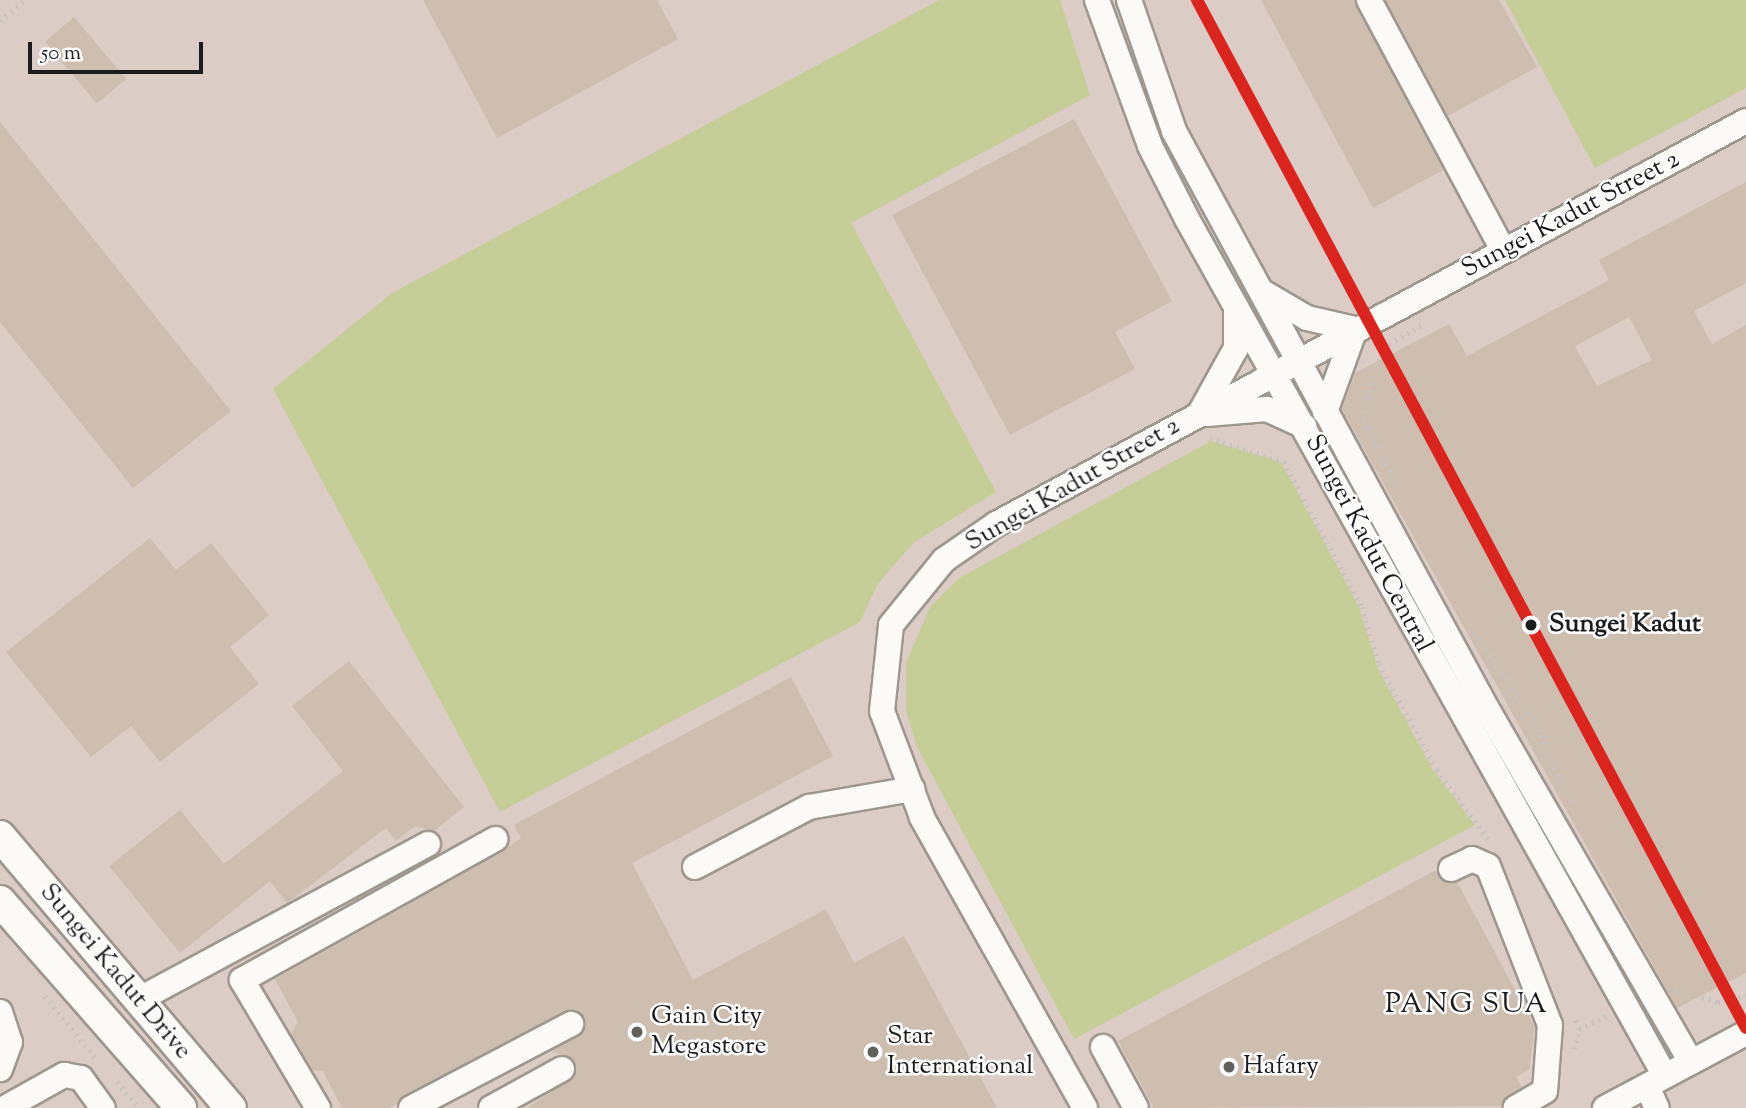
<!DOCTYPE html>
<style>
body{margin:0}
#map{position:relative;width:1746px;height:1108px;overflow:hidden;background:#e8dccc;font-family:"Sorts Mill Goudy",serif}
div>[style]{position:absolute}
.industrial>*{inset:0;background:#dbccc5;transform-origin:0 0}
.green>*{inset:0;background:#c4ce96}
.building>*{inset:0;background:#cdbeb0;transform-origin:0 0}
.path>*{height:4.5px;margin-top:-2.25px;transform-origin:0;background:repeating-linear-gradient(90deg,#c6c3c0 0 2px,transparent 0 7px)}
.roads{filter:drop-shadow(2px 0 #9e978e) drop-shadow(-2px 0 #9e978e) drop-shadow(0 2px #9e978e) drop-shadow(0 -2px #9e978e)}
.minor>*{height:24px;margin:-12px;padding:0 12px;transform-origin:12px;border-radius:12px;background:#fcfaf7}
.major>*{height:30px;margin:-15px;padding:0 15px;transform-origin:15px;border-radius:15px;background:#fcfaf7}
.metro-1>*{height:12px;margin:-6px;padding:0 6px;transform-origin:6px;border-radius:6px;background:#dc241f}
.dots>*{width:19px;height:19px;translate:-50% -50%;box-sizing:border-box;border:4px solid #fff;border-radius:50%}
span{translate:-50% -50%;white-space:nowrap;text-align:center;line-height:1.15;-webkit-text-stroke:5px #fff;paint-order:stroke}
.street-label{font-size:26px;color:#1c1c1c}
.stop-label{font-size:26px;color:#1c1c1c;font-weight:700}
.left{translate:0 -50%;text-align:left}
.poi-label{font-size:26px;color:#1c1c1c}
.neighbourhood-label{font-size:28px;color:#1c1c1c;letter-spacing:2px}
.scale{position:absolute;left:28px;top:42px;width:175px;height:32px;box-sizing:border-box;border:4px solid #1c1c1c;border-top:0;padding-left:9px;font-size:21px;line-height:24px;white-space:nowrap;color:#1c1c1c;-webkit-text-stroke:5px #fff;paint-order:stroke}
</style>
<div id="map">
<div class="industrial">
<i style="left:0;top:0;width:1746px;height:1108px"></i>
</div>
<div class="green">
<i style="clip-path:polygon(939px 0,1060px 0,1090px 95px,851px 223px,996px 492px,913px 543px,877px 585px,860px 622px,500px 812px,273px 389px,392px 293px)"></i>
<i style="clip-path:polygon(1505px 0,1746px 0,1746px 88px,1595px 168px)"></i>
<i style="clip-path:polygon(1211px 441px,1281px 462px,1359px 607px,1378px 669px,1433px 770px,1475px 825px,1074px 1039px,917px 747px,906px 710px,906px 663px,930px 607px,959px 578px)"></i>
</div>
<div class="building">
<i style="clip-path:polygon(423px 0,657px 0,678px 39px,497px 138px)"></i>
<i style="clip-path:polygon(1261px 0,1354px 0,1443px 170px,1373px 208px)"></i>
<i style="clip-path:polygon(1386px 0,1499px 0,1537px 67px,1448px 116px)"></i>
<i style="left:74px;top:17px;width:81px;height:38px;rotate:50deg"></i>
<i style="clip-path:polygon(1074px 119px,1172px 301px,1115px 332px,1135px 369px,1010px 435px,892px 215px)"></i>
<i style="clip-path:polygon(0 122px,231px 411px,133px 488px,0 322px)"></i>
<i style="clip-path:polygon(evenodd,1746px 182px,1746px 283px,1694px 311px,1712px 344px,1746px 325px,1746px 973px,1677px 1008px,1342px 409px,1355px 373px,1449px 324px,1467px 356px,1609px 280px,1599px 260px,1746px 182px,1629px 317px,1652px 360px,1597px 386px,1575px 346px,1629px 317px)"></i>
<i style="clip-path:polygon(150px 538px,176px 570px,211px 543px,269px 615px,230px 647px,259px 684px,160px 762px,131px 726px,91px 757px,6px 652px)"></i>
<i style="clip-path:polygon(349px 661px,464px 807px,434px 831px,415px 826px,396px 841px,386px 828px,287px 903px,270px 881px,180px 953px,109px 866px,180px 810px,224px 864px,343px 771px,292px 706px)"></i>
<i style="clip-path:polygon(791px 677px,833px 756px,632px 863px,693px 980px,826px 909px,854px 963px,904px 936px,997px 1108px,527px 1108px,575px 1076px,575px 1061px,552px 1051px,584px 1031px,584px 1017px,571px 1009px,389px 1108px,342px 1108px,323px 1071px,313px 1070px,291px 1034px,298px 1022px,275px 979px,502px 852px,521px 838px,514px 825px)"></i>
<i style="clip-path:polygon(1436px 870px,1443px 882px,1457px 882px,1535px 1027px,1529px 1070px,1516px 1077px,1522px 1087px,1501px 1106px,1154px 1108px,1118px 1041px)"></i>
</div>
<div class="path">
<i style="left:0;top:21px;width:33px;rotate:-39deg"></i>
<i style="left:1210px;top:438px;width:78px;rotate:18deg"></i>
<i style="left:1284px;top:462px;width:165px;rotate:61.7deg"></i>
<i style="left:1362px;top:607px;width:59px;rotate:73.4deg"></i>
<i style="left:1379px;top:664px;width:121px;rotate:61.3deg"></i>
<i style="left:1437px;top:770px;width:86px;rotate:53.5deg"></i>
<i style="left:1396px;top:485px;width:73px;rotate:-115.9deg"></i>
<i style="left:1364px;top:419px;width:53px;rotate:-78.1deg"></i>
<i style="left:1375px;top:367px;width:27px;rotate:-59deg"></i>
<i style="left:1389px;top:344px;width:38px;rotate:-30deg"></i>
<i style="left:1474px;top:631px;width:110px;rotate:56.5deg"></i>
<i style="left:1535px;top:723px;width:91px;rotate:65.4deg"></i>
<i style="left:1675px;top:990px;width:45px;rotate:15.6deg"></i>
<i style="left:1718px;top:1002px;width:29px;rotate:-12deg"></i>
<i style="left:45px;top:996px;width:82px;rotate:50.9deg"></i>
<i style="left:1579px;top:1029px;width:31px;rotate:-25deg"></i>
<i style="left:1574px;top:1049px;width:21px;rotate:-76deg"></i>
<i style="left:1579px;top:1029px;width:13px;rotate:-113deg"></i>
<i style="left:117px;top:1082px;width:34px;rotate:50deg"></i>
</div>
<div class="roads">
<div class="minor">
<i style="left:1097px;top:0;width:155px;rotate:70deg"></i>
<i style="left:1150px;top:146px;width:82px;rotate:63.1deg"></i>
<i style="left:1187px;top:219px;width:981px;rotate:60.85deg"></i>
<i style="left:1129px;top:0;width:139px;rotate:71deg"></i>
<i style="left:1174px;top:131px;width:655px;rotate:61.56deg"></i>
<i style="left:1486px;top:707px;width:410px;rotate:60deg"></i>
<i style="left:1369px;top:0;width:284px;rotate:61.8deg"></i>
<i style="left:1261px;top:291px;width:53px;rotate:30.4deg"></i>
<i style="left:1307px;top:318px;width:49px;rotate:12.9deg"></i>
<i style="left:1201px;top:411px;width:72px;rotate:-60.9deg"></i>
<i style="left:1236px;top:348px;width:39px;rotate:-90deg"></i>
<i style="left:1325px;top:412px;width:88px;rotate:-70.1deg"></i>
<i style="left:1207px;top:414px;width:60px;rotate:-4.8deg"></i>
<i style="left:1267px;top:409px;width:41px;rotate:24.7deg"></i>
<i style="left:695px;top:867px;width:129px;rotate:-27.8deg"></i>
<i style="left:809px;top:807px;width:105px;rotate:-9.9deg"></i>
<i style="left:1451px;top:869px;width:23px;rotate:-25deg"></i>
<i style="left:1472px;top:859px;width:17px;rotate:24deg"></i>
<i style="left:1488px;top:866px;width:171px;rotate:68.7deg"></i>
<i style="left:1550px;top:1025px;width:66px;rotate:94.3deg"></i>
<i style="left:1545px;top:1091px;width:34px;rotate:150deg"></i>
<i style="left:140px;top:999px;width:327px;rotate:-28.3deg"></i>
<i style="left:0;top:1012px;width:32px;rotate:72deg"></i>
<i style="left:10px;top:1042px;width:29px;rotate:110deg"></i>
<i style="left:1103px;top:1047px;width:69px;rotate:61.6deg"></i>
<i style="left:1647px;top:1086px;width:24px;rotate:66deg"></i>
<i style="left:5px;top:1108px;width:68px;rotate:-29.2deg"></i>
<i style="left:64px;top:1075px;width:17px;rotate:10deg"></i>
<i style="left:81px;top:1078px;width:37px;rotate:54deg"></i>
<i style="left:318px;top:1108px;width:149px;rotate:-120.7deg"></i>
<i style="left:242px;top:980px;width:290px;rotate:-29.1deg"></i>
<i style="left:411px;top:1108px;width:181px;rotate:-27.7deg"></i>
<i style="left:491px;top:1108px;width:81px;rotate:-28.8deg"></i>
<i style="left:1085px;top:1108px;width:334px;rotate:-119.3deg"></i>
<i style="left:922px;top:817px;width:113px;rotate:-110.7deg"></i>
<i style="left:882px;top:711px;width:86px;rotate:-84deg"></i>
<i style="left:891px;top:625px;width:84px;rotate:-50.8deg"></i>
<i style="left:944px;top:560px;width:63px;rotate:-34.7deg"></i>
<i style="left:996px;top:524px;width:851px;rotate:-28.25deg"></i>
<i style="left:1605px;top:1108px;width:160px;rotate:-28deg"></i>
</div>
<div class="major">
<i style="left:0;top:836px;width:357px;rotate:49.7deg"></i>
<i style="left:0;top:901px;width:275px;rotate:48.8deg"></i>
</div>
</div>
<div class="metro-1">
<i style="left:1197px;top:0;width:1165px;rotate:61.9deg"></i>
</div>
<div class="dots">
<i style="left:1531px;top:625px;background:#1c1c1c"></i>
<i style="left:637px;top:1032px;background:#635f5a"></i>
<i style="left:873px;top:1052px;background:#635f5a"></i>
<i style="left:1229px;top:1067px;background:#635f5a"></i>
</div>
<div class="street-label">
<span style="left:1571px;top:215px;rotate:-28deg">Sungei Kadut Street 2</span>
<span style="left:1073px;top:485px;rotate:-30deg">Sungei Kadut Street 2</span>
<span style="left:1368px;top:544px;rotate:62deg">Sungei Kadut Central</span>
<span style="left:115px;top:972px;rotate:50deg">Sungei Kadut Drive</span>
</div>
<div class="stop-label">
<span class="left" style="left:1549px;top:625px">Sungei Kadut</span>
</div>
<div class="poi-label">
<span class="left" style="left:651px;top:1032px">Gain City<br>Megastore</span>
<span class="left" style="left:887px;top:1052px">Star<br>International</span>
<span class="left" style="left:1243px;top:1067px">Hafary</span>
</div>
<div class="neighbourhood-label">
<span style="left:1467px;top:1005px">PANG SUA</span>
</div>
<div class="scale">50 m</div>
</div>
